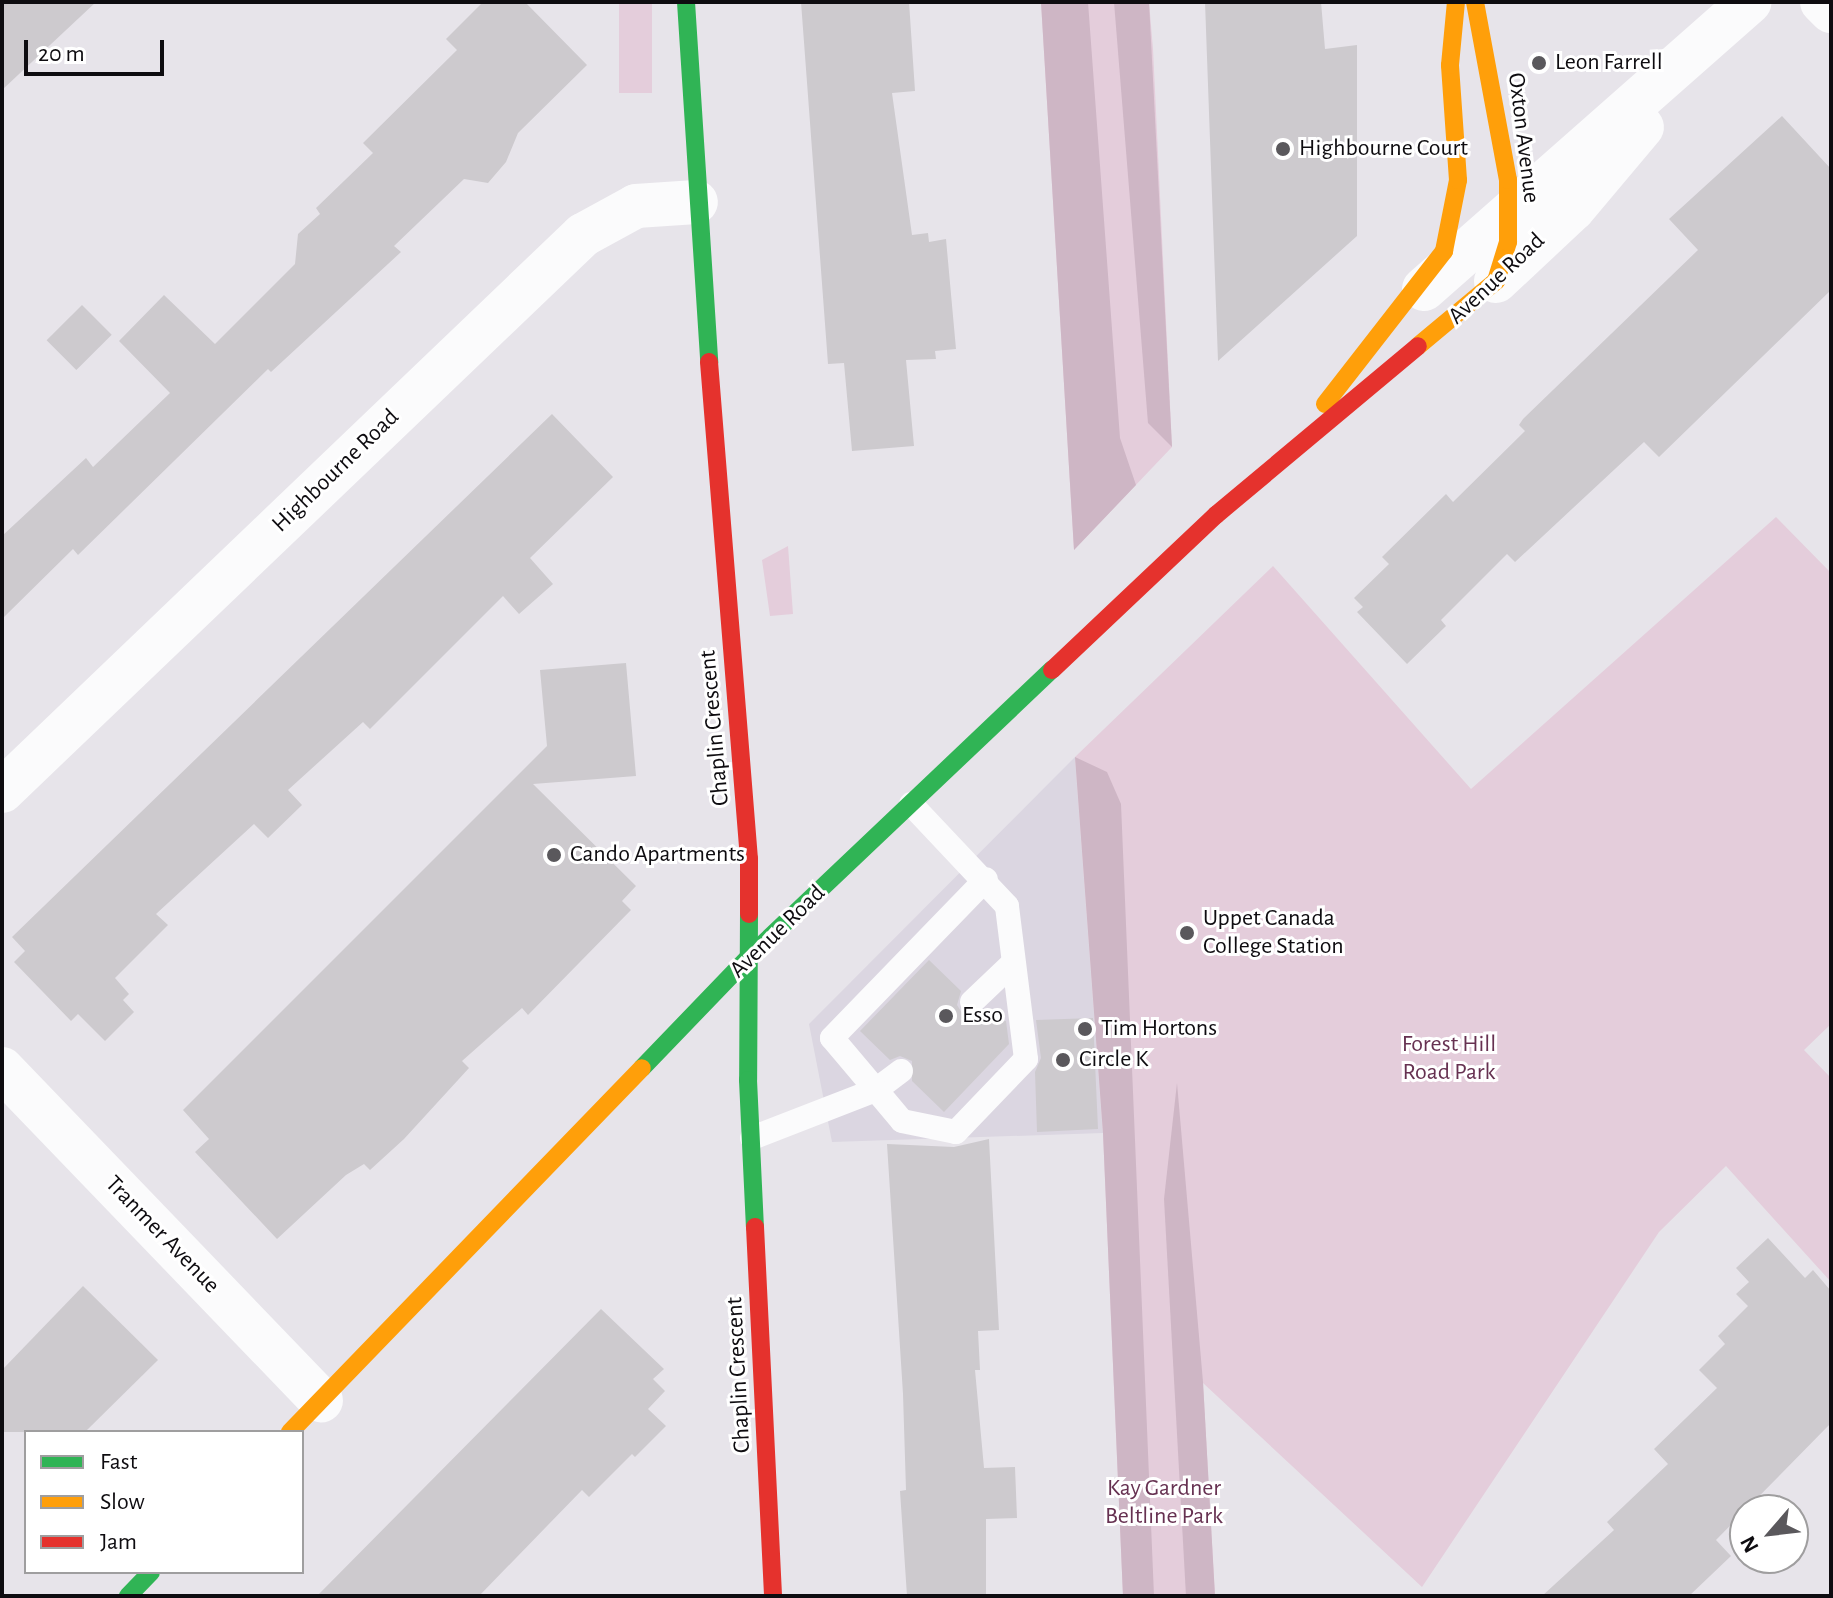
<!DOCTYPE html>
<style>
body{margin:0}
#map{position:relative;width:1833px;height:1598px;overflow:hidden;background:#e7e4ea;font-family:"Alegreya Sans",sans-serif}
div>[style]{position:absolute}
.built>*{inset:0;background:#dbd6e1}
.green>*{inset:0;background:#e4cddb;transform-origin:0 0}
.forest>*{inset:0;background:#ceb6c5}
.building>*{inset:0;background:#cdcace;transform-origin:0 0}
.lane>*{height:24px;margin:-12px;padding:0 12px;transform-origin:12px;border-radius:12px;background:#fbfbfc}
.street>*{height:44px;margin:-22px;padding:0 22px;transform-origin:22px;border-radius:22px;background:#fbfbfc}
.fast>*{height:18px;margin:-9px;padding:0 9px;transform-origin:9px;border-radius:9px;background:#30b455}
.slow>*{height:18px;margin:-9px;padding:0 9px;transform-origin:9px;border-radius:9px;background:#ff9f0a}
.jam>*{height:18px;margin:-9px;padding:0 9px;transform-origin:9px;border-radius:9px;background:#e5322d}
.dots>*{width:22px;height:22px;translate:-50% -50%;box-sizing:border-box;border:4px solid #fff;border-radius:50%}
span{translate:-50% -50%;white-space:nowrap;text-align:center;line-height:1.15;-webkit-text-stroke:6px #fff;paint-order:stroke}
.poi-label{font-size:24px;color:#0e0c10}
.left{translate:0 -50%;text-align:left}
.street-label{font-size:24px;color:#0e0c10}
.park-label{font-size:24px;color:#663151}
.frame{position:absolute;inset:0;border:4px solid #0e0c10;pointer-events:none}
.legend{position:absolute;left:24px;top:1430px;width:280px;height:144px;box-sizing:border-box;background:#fff;border:2px solid #9f9e9f;margin:0;padding:10px 14px;list-style:none;font-size:24px;color:#0e0c10}
.legend li{display:flex;align-items:center;gap:16px;height:40px}
.legend b{width:40px;border:2px solid #9f9e9f}
.north{position:absolute;left:1729px;top:1494px;width:80px;height:80px;box-sizing:border-box;background:#fff;border:2px solid #9f9e9f;border-radius:50%;rotate:242deg;font-size:22px;font-weight:700;line-height:32px;text-align:center;color:#0e0c10}
.north::after{content:'';display:block;margin:auto;width:28px;height:36px;background:#5a585c;clip-path:polygon(50% 0,100% 100%,50% 72%,0 100%)}
.scale{position:absolute;left:24px;top:40px;width:140px;height:36px;box-sizing:border-box;border:4px solid #0e0c10;border-top:0;padding-left:10px;font-size:24px;line-height:28px;white-space:nowrap;color:#0e0c10;-webkit-text-stroke:6px #fff;paint-order:stroke}
</style>
<div id="map">
<div class="built">
<i style="clip-path:polygon(1075px 757px,1103px 1133px,832px 1142px,809px 1024px)"></i>
</div>
<div class="green">
<i style="left:619px;top:2px;width:33px;height:91px"></i>
<i style="clip-path:polygon(1041px 2px,1149px 2px,1153px 49px,1172px 447px,1074px 550px)"></i>
<i style="clip-path:polygon(1776px 517px,1831px 573px,1831px 1024px,1804px 1050px,1831px 1078px,1831px 1282px,1726px 1166px,1659px 1232px,1422px 1587px,1203px 1383px,1215px 1596px,1123px 1596px,1103px 1133px,1075px 757px,1273px 566px,1471px 789px)"></i>
<i style="clip-path:polygon(788px 546px,793px 614px,770px 616px,762px 560px)"></i>
</div>
<div class="forest">
<i style="clip-path:polygon(1041px 2px,1088px 2px,1120px 438px,1136px 485px,1074px 550px)"></i>
<i style="clip-path:polygon(1114px 2px,1149px 2px,1172px 447px,1148px 423px)"></i>
<i style="clip-path:polygon(1075px 757px,1107px 772px,1121px 804px,1154px 1596px,1123px 1596px,1103px 1133px)"></i>
<i style="clip-path:polygon(1177px 1083px,1203px 1382px,1215px 1596px,1186px 1596px,1164px 1199px)"></i>
</div>
<div class="building">
<i style="clip-path:polygon(2px 2px,96px 2px,2px 90px)"></i>
<i style="clip-path:polygon(483px 2px,525px 2px,587px 65px,518px 133px,506px 162px,488px 183px,464px 179px,394px 246px,401px 252px,271px 372px,268px 369px,78px 555px,73px 549px,2px 619px,2px 536px,86px 458px,93px 467px,170px 393px,119px 341px,164px 295px,215px 344px,295px 264px,298px 234px,320px 214px,316px 208px,373px 153px,363px 143px,457px 50px,446px 39px)"></i>
<i style="clip-path:polygon(801px 2px,909px 2px,915px 91px,892px 93px,912px 235px,928px 233px,929px 242px,946px 239px,956px 349px,935px 351px,936px 359px,906px 360px,914px 446px,852px 451px,844px 363px,828px 364px)"></i>
<i style="clip-path:polygon(1205px 2px,1321px 2px,1325px 49px,1357px 45px,1357px 236px,1218px 361px)"></i>
<i style="clip-path:polygon(1782px 116px,1831px 169px,1831px 290px,1659px 457px,1644px 442px,1515px 562px,1507px 554px,1441px 620px,1446px 626px,1407px 664px,1357px 612px,1363px 607px,1354px 598px,1389px 564px,1382px 557px,1446px 494px,1453px 502px,1525px 431px,1519px 425px,1523px 419px,1698px 250px,1669px 219px)"></i>
<i style="left:82px;top:305px;width:42px;height:50px;rotate:45deg"></i>
<i style="clip-path:polygon(552px 414px,613px 477px,530px 558px,553px 584px,519px 614px,503px 596px,370px 729px,363px 722px,288px 790px,302px 805px,268px 838px,254px 824px,156px 914px,168px 925px,115px 978px,129px 994px,123px 1000px,134px 1012px,105px 1041px,78px 1014px,71px 1021px,14px 962px,25px 951px,12px 937px)"></i>
<i style="clip-path:polygon(626px 663px,636px 776px,533px 784px,636px 886px,622px 901px,631px 910px,528px 1015px,522px 1008px,462px 1061px,469px 1068px,404px 1139px,370px 1170px,364px 1164px,346px 1175px,277px 1239px,195px 1152px,209px 1139px,183px 1110px,547px 746px,540px 670px)"></i>
<i style="clip-path:polygon(929px 960px,961px 991px,957px 1005px,962px 1013px,975px 1017px,983px 1012px,993px 1022px,1006px 1021px,1009px 1044px,944px 1112px,912px 1081px,912px 1061px,900px 1056px,890px 1060px,860px 1031px)"></i>
<i style="clip-path:polygon(1093px 1018px,1098px 1129px,1037px 1132px,1035px 1072px,1041px 1058px,1036px 1020px)"></i>
<i style="clip-path:polygon(989px 1139px,999px 1330px,978px 1331px,980px 1370px,975px 1370px,984px 1468px,1015px 1467px,1017px 1518px,986px 1519px,986px 1596px,907px 1596px,900px 1491px,906px 1490px,903px 1394px,887px 1144px,954px 1147px)"></i>
<i style="clip-path:polygon(1768px 1238px,1805px 1278px,1813px 1270px,1831px 1291px,1831px 1423px,1716px 1540px,1731px 1556px,1689px 1596px,1542px 1596px,1614px 1530px,1607px 1522px,1668px 1464px,1654px 1449px,1717px 1388px,1699px 1370px,1725px 1344px,1718px 1336px,1748px 1306px,1736px 1294px,1749px 1282px,1736px 1268px)"></i>
<i style="clip-path:polygon(83px 1286px,158px 1360px,85px 1432px,2px 1432px,2px 1370px)"></i>
<i style="clip-path:polygon(601px 1309px,664px 1369px,653px 1379px,665px 1391px,648px 1409px,666px 1426px,635px 1457px,632px 1454px,589px 1497px,582px 1490px,479px 1596px,317px 1596px)"></i>
</div>
<div class="lane">
<i style="left:972px;top:1002px;width:57px;rotate:-43.6deg"></i>
<i style="left:901px;top:1071px;width:31px;rotate:143deg"></i>
<i style="left:876px;top:1090px;width:68px;rotate:-130.2deg"></i>
<i style="left:832px;top:1038px;width:221px;rotate:-45.9deg"></i>
<i style="left:752px;top:1138px;width:133px;rotate:-21.2deg"></i>
<i style="left:876px;top:1090px;width:40px;rotate:50deg"></i>
<i style="left:902px;top:1121px;width:55px;rotate:11.5deg"></i>
<i style="left:956px;top:1132px;width:101px;rotate:-46.2deg"></i>
<i style="left:1026px;top:1059px;width:154px;rotate:-97.1deg"></i>
<i style="left:1007px;top:906px;width:140px;rotate:-133.3deg"></i>
</div>
<div class="street">
<i style="left:1822px;top:2px;width:13px;rotate:45deg"></i>
<i style="left:1496px;top:281px;width:105px;rotate:-43.1deg"></i>
<i style="left:1573px;top:209px;width:107px;rotate:-49.9deg"></i>
<i style="left:1424px;top:289px;width:434px;rotate:-41.4deg"></i>
<i style="left:2px;top:791px;width:804px;rotate:-43.74deg"></i>
<i style="left:583px;top:235px;width:60px;rotate:-28.7deg"></i>
<i style="left:636px;top:206px;width:60px;rotate:-3.8deg"></i>
<i style="left:2px;top:1069px;width:460px;rotate:46.1deg"></i>
</div>
<div class="fast">
<i style="left:686px;top:2px;width:361px;rotate:86.3deg"></i>
<i style="left:749px;top:914px;width:166px;rotate:90.3deg"></i>
<i style="left:748px;top:1080px;width:147px;rotate:87.3deg"></i>
<i style="left:642px;top:1068px;width:153px;rotate:-46.1deg"></i>
<i style="left:748px;top:958px;width:419px;rotate:-43.5deg"></i>
<i style="left:128px;top:1596px;width:33px;rotate:-46deg"></i>
</div>
<div class="slow">
<i style="left:1418px;top:346px;width:102px;rotate:-39.8deg"></i>
<i style="left:1496px;top:281px;width:41px;rotate:-72.9deg"></i>
<i style="left:1508px;top:242px;width:62px;rotate:-90deg"></i>
<i style="left:1508px;top:180px;width:181px;rotate:-100.5deg"></i>
<i style="left:1325px;top:404px;width:194px;rotate:-52.1deg"></i>
<i style="left:1444px;top:251px;width:72px;rotate:-78.8deg"></i>
<i style="left:1458px;top:180px;width:115px;rotate:-94deg"></i>
<i style="left:1450px;top:65px;width:63px;rotate:-84.6deg"></i>
<i style="left:290px;top:1432px;width:506px;rotate:-45.96deg"></i>
</div>
<div class="jam">
<i style="left:709px;top:362px;width:499px;rotate:85.4deg"></i>
<i style="left:749px;top:859px;width:55px;rotate:90deg"></i>
<i style="left:1052px;top:670px;width:226px;rotate:-43.4deg"></i>
<i style="left:1216px;top:515px;width:263px;rotate:-39.9deg"></i>
<i style="left:755px;top:1227px;width:369px;rotate:87.2deg"></i>
</div>
<div class="dots">
<i style="left:1539px;top:63px;background:#5a585c"></i>
<i style="left:1283px;top:149px;background:#5a585c"></i>
<i style="left:554px;top:855px;background:#5a585c"></i>
<i style="left:1187px;top:933px;background:#5a585c"></i>
<i style="left:946px;top:1016px;background:#5a585c"></i>
<i style="left:1085px;top:1029px;background:#5a585c"></i>
<i style="left:1063px;top:1060px;background:#5a585c"></i>
</div>
<div class="poi-label">
<span class="left" style="left:1555px;top:63px">Leon Farrell</span>
<span class="left" style="left:1299px;top:149px">Highbourne Court</span>
<span class="left" style="left:570px;top:855px">Cando Apartments</span>
<span class="left" style="left:1203px;top:933px">Uppet Canada<br>College Station</span>
<span class="left" style="left:962px;top:1016px">Esso</span>
<span class="left" style="left:1101px;top:1029px">Tim Hortons</span>
<span class="left" style="left:1079px;top:1060px">Circle K</span>
</div>
<div class="street-label">
<span style="left:1523px;top:138px;rotate:83deg">Oxton Avenue</span>
<span style="left:1497px;top:279px;rotate:-43deg">Avenue Road</span>
<span style="left:336px;top:471px;rotate:-44deg">Highbourne Road</span>
<span style="left:715px;top:728px;rotate:-95deg">Chaplin Crescent</span>
<span style="left:778px;top:932px;rotate:-44deg">Avenue Road</span>
<span style="left:162px;top:1235px;rotate:46deg">Tranmer Avenue</span>
<span style="left:739px;top:1375px;rotate:-93deg">Chaplin Crescent</span>
</div>
<div class="park-label">
<span style="left:1449px;top:1059px">Forest Hill<br>Road Park</span>
<span style="left:1164px;top:1503px">Kay Gardner<br>Beltline Park</span>
</div>
<div class="frame"></div>
<ul class="legend">
<li><b style="height:10px;background:#30b455"></b>Fast</li>
<li><b style="height:10px;background:#ff9f0a"></b>Slow</li>
<li><b style="height:10px;background:#e5322d"></b>Jam</li>
</ul>
<div class="north">N</div>
<div class="scale">20 m</div>
</div>
